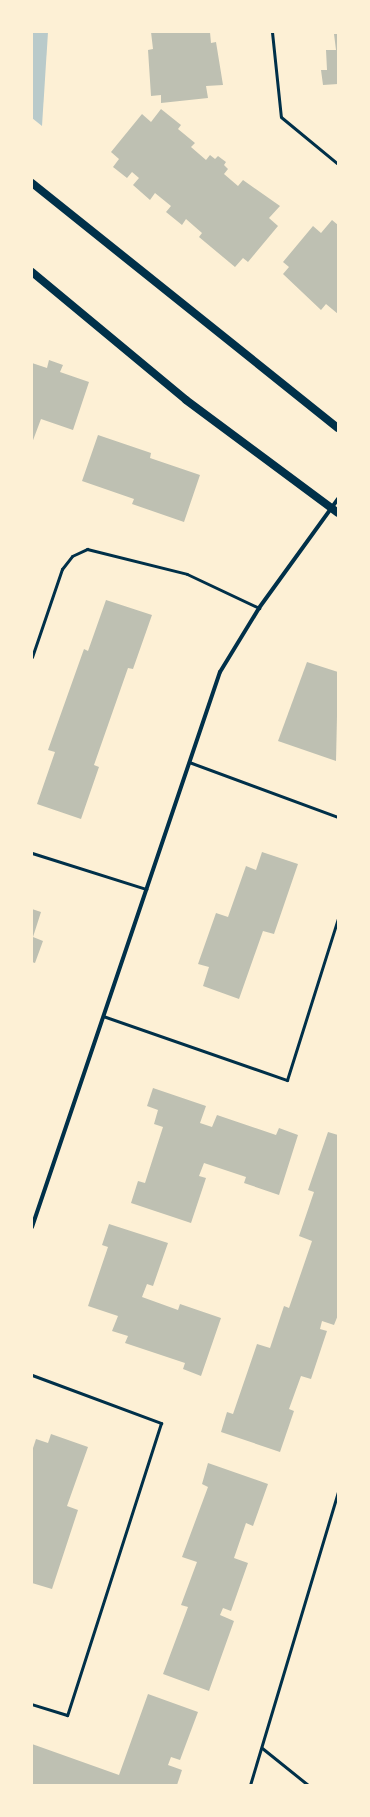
<!DOCTYPE html>
<style>
body{margin:0}
#map{position:relative;width:370px;height:1817px;overflow:hidden;background:#fdf0d5;font-family:Quicksand,sans-serif}
div>[style]{position:absolute}
.green>*{inset:0;background:#b9caca}
.building>*{inset:0;background:#bec0b2}
.service>*{height:3px;margin:-1.5px;padding:0 1.5px;transform-origin:1.5px;border-radius:1.5px;background:#003049}
.minor>*{height:4px;margin:-2px;padding:0 2px;transform-origin:2px;border-radius:2px;background:#003049}
.secondary>*{height:8px;margin:-4px;padding:0 4px;transform-origin:4px;border-radius:4px;background:#003049}
span{translate:-50% -50%;white-space:nowrap;text-align:center;line-height:1.15;-webkit-text-stroke:3.5px #fdf0d5;paint-order:stroke}
.frame{position:absolute;inset:0;border:33px solid #fdf0d5;pointer-events:none}
</style>
<div id="map">
<div class="green">
<i style="clip-path:polygon(32px 32px,48px 32px,42px 126px,32px 118px)"></i>
</div>
<div class="building">
<i style="clip-path:polygon(151px 32px,210px 32px,211px 43px,216px 42px,223px 85px,206px 86px,208px 98px,161px 103px,161px 95px,151px 96px,148px 50px,153px 49px)"></i>
<i style="clip-path:polygon(334px 34px,338px 34px,338px 84px,323px 85px,321px 70px,327px 70px,326px 50px,336px 50px)"></i>
<i style="clip-path:polygon(161px 109px,181px 125px,178px 129px,195px 143px,191px 147px,206px 160px,210px 155px,215px 159px,218px 156px,226px 162px,224px 165px,228px 169px,224px 174px,238px 186px,243px 180px,280px 206px,269px 218px,278px 226px,248px 262px,243px 258px,235px 267px,199px 237px,202px 233px,186px 219px,182px 225px,166px 212px,171px 206px,155px 193px,150px 200px,133px 185px,139px 178px,132px 172px,127px 178px,113px 167px,119px 159px,111px 152px,142px 114px,151px 122px)"></i>
<i style="clip-path:polygon(332px 220px,338px 225px,338px 314px,326px 304px,321px 310px,283px 274px,289px 267px,283px 262px,313px 226px,321px 233px)"></i>
<i style="clip-path:polygon(49px 360px,63px 365px,60px 372px,89px 382px,73px 430px,41px 419px,32px 443px,32px 363px,47px 368px)"></i>
<i style="clip-path:polygon(98px 435px,151px 453px,150px 458px,200px 475px,184px 522px,132px 504px,134px 499px,82px 481px)"></i>
<i style="clip-path:polygon(106px 600px,152px 615px,133px 669px,128px 668px,94px 765px,99px 767px,81px 819px,37px 804px,55px 752px,48px 750px,84px 649px,88px 651px)"></i>
<i style="clip-path:polygon(307px 662px,338px 672px,336px 761px,278px 741px)"></i>
<i style="clip-path:polygon(262px 852px,298px 864px,274px 934px,263px 931px,239px 999px,203px 986px,209px 967px,198px 964px,216px 913px,228px 917px,246px 866px,256px 870px)"></i>
<i style="clip-path:polygon(32px 909px,41px 912px,33px 937px,43px 941px,35px 963px,32px 962px)"></i>
<i style="clip-path:polygon(153px 1088px,206px 1106px,200px 1123px,212px 1127px,217px 1115px,276px 1135px,279px 1128px,298px 1135px,279px 1195px,244px 1183px,246px 1177px,204px 1163px,199px 1176px,206px 1178px,191px 1223px,131px 1203px,138px 1181px,145px 1183px,163px 1127px,154px 1124px,158px 1110px,147px 1106px)"></i>
<i style="clip-path:polygon(328px 1132px,338px 1135px,338px 1315px,334px 1325px,322px 1321px,320px 1329px,327px 1331px,311px 1379px,301px 1376px,289px 1409px,294px 1411px,280px 1452px,221px 1432px,227px 1412px,233px 1414px,257px 1344px,270px 1348px,284px 1306px,289px 1308px,312px 1241px,299px 1236px,314px 1192px,308px 1190px)"></i>
<i style="clip-path:polygon(109px 1224px,168px 1243px,153px 1286px,147px 1284px,142px 1297px,178px 1310px,180px 1304px,221px 1318px,201px 1376px,183px 1369px,185px 1363px,125px 1343px,128px 1336px,112px 1331px,118px 1316px,88px 1306px,108px 1247px,102px 1245px)"></i>
<i style="clip-path:polygon(51px 1434px,88px 1447px,67px 1506px,78px 1510px,52px 1589px,32px 1583px,32px 1451px,36px 1439px,48px 1443px)"></i>
<i style="clip-path:polygon(208px 1463px,268px 1484px,253px 1526px,246px 1523px,234px 1558px,248px 1563px,231px 1611px,223px 1608px,220px 1615px,234px 1621px,209px 1691px,163px 1674px,188px 1607px,181px 1605px,197px 1562px,182px 1557px,208px 1487px,202px 1484px)"></i>
<i style="clip-path:polygon(148px 1694px,198px 1712px,180px 1760px,171px 1757px,168px 1765px,182px 1770px,177px 1785px,32px 1785px,32px 1744px,119px 1775px)"></i>
</div>
<div class="service">
<i style="left:272px;top:32px;width:85px;rotate:84deg"></i>
<i style="left:281px;top:117px;width:74px;rotate:39.5deg"></i>
<i style="left:32px;top:657px;width:93px;rotate:-71.2deg"></i>
<i style="left:62px;top:569px;width:16px;rotate:-52deg"></i>
<i style="left:72px;top:556px;width:17px;rotate:-25deg"></i>
<i style="left:87px;top:549px;width:103px;rotate:14deg"></i>
<i style="left:187px;top:574px;width:80px;rotate:25.3deg"></i>
<i style="left:189px;top:762px;width:159px;rotate:20.3deg"></i>
<i style="left:32px;top:853px;width:120px;rotate:17.5deg"></i>
<i style="left:103px;top:1016px;width:195px;rotate:19.2deg"></i>
<i style="left:287px;top:1080px;width:170px;rotate:-72.5deg"></i>
<i style="left:32px;top:1375px;width:138px;rotate:20.4deg"></i>
<i style="left:161px;top:1423px;width:307px;rotate:107.8deg"></i>
<i style="left:67px;top:1715px;width:37px;rotate:-163deg"></i>
<i style="left:262px;top:1748px;width:59px;rotate:38.8deg"></i>
<i style="left:250px;top:1785px;width:307px;rotate:-73.3deg"></i>
</div>
<div class="minor">
<i style="left:32px;top:1227px;width:586px;rotate:-71.29deg"></i>
<i style="left:220px;top:672px;width:75px;rotate:-58.6deg"></i>
<i style="left:259px;top:608px;width:135px;rotate:-54.1deg"></i>
</div>
<div class="secondary">
<i style="left:32px;top:183px;width:392px;rotate:38.7deg"></i>
<i style="left:32px;top:272px;width:200px;rotate:39.7deg"></i>
<i style="left:186px;top:400px;width:189px;rotate:36.6deg"></i>
</div>
<div class="frame"></div>
</div>
